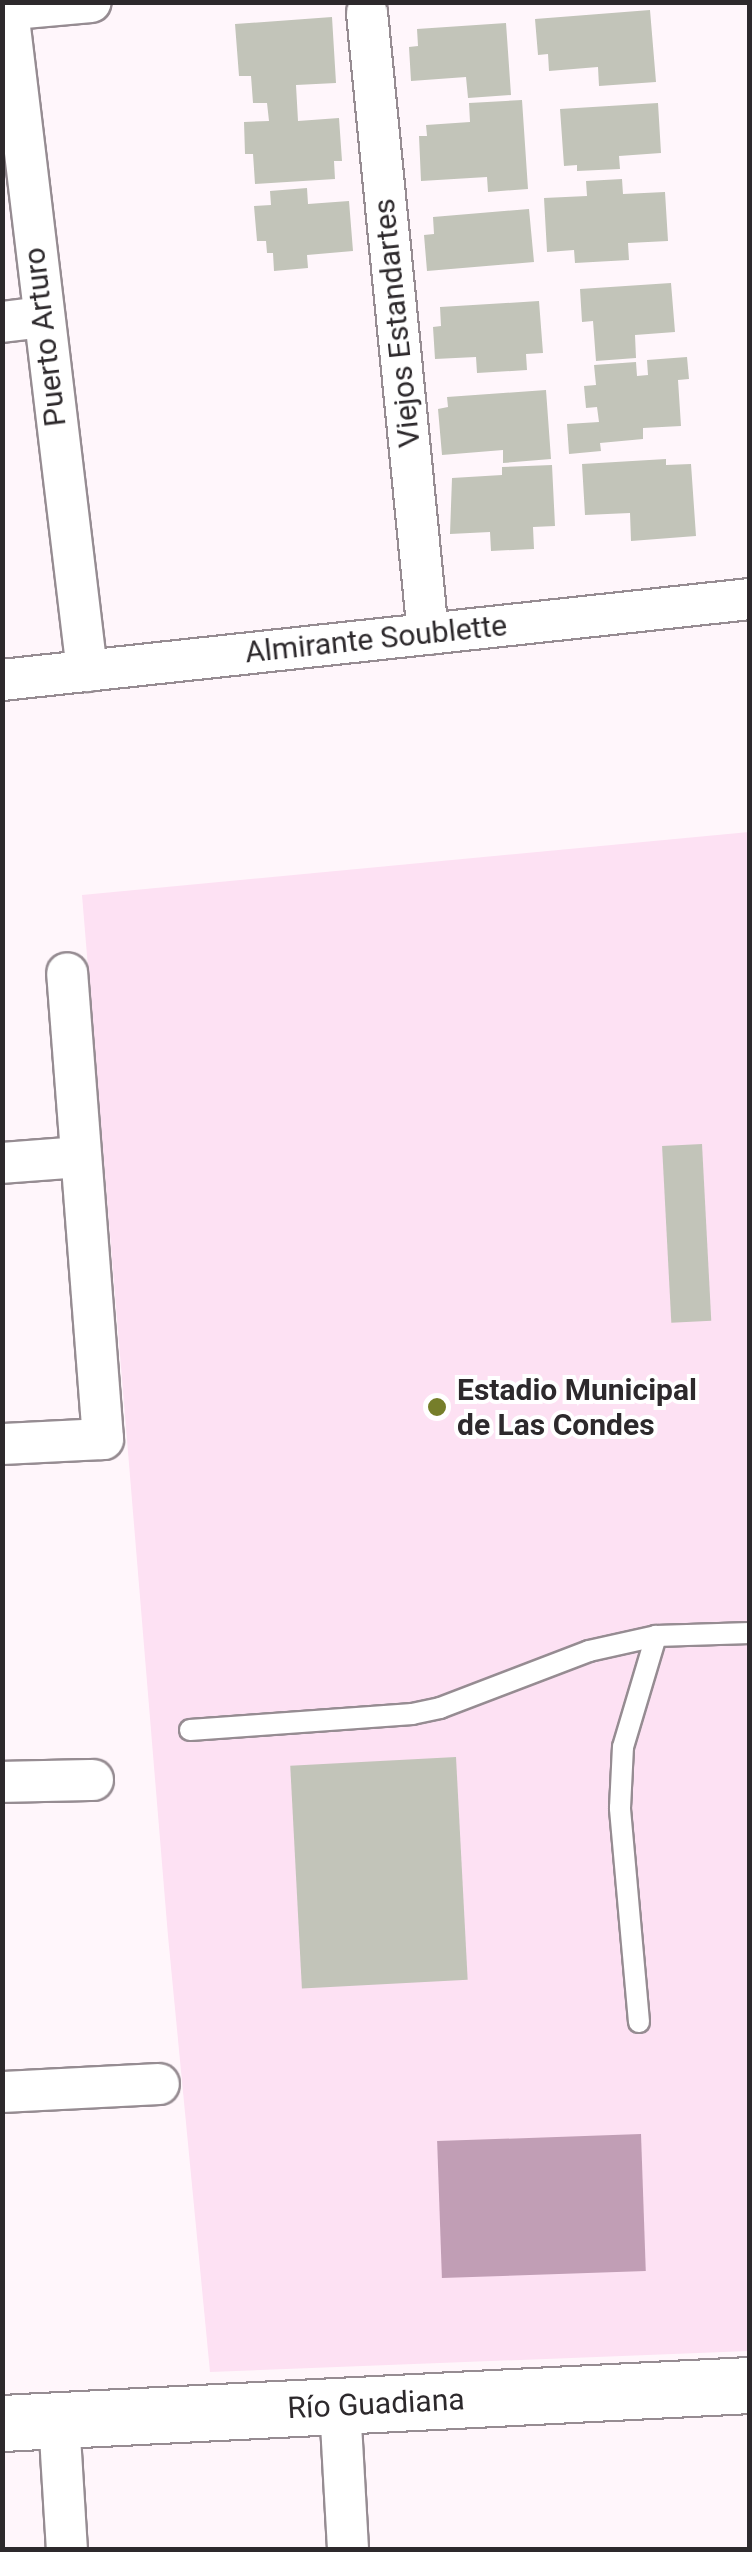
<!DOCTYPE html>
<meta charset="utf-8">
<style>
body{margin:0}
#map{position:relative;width:752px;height:2552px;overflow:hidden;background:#fff6fb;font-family:Roboto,sans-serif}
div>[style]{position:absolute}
.green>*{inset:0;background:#fde1f3}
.water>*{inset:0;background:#c19eb5;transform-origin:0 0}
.building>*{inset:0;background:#c2c4b9;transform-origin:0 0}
.roads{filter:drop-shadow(2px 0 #968c92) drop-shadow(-2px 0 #968c92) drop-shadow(0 2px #968c92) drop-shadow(0 -2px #968c92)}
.lane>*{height:20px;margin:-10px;padding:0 10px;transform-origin:10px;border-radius:10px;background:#fff}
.street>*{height:40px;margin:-20px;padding:0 20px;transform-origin:20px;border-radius:20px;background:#fff}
.secondary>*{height:55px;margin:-27.5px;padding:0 27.5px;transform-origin:27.5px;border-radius:27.5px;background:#fff}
.dots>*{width:28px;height:28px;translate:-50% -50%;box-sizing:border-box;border:5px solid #fff;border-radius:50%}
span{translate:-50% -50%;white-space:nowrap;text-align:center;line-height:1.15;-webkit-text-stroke:8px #fff;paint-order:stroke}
.street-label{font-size:30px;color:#2d292c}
.poi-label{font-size:30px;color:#2d292c;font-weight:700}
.left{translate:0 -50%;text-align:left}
.frame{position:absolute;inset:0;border:5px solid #2d292c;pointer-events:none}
</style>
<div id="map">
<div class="green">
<i style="clip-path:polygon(749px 832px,749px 2351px,210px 2372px,168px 1936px,82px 895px)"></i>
</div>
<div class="water">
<i style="left:641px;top:2134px;width:137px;height:204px;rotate:88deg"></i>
</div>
<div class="building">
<i style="clip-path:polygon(650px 10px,656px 82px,599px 86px,598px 67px,549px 71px,548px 54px,538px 55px,535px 19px)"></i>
<i style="clip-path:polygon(332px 17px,336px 83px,296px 85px,298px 121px,339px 118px,342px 161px,334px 161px,335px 179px,255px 184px,253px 154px,245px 154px,244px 122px,269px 121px,267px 103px,253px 103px,251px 76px,239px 76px,235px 24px)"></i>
<i style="clip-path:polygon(506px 23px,511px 95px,468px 98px,466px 77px,411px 81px,409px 47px,418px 46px,417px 29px)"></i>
<i style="clip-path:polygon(522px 100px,528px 189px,488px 192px,487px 177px,421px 181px,419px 136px,427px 136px,426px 125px,470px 122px,469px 103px)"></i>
<i style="clip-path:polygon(658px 103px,661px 153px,619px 156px,620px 169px,577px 171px,577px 165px,564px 166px,560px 109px)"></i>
<i style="clip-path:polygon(622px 179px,623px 194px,665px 192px,668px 241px,628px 243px,629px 260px,575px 263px,574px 250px,547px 252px,544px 198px,587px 196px,586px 181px)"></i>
<i style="clip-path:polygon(307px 188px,308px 204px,349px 201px,353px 251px,307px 255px,308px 268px,274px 271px,273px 253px,267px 253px,266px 241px,257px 241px,254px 206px,271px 205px,270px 191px)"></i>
<i style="clip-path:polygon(529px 209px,534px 262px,427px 271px,424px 235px,434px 234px,433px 217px)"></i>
<i style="clip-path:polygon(671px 283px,675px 332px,635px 335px,636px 358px,596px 361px,593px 321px,582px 322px,580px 289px)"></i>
<i style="clip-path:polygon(539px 301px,543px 353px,526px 354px,527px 370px,477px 373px,476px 357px,435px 359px,433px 327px,441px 326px,440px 307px)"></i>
<i style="clip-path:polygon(687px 357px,689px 379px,678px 380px,681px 426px,643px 428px,643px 439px,600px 443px,601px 451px,569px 454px,567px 424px,599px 422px,597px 407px,586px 408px,584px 386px,596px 385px,594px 365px,636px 362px,637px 376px,648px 375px,647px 360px)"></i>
<i style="clip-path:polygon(546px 390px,551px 459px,503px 463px,503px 450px,442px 455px,438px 409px,448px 407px,447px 397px)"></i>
<i style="clip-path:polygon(666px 459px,666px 465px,691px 464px,696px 536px,631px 541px,630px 513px,585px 515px,582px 464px)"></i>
<i style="clip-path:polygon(552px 465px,555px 526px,533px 527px,534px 549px,491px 551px,490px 532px,450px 534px,452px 478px,502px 475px,502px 467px)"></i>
<i style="left:702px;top:1144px;width:177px;height:40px;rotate:87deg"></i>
<i style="left:456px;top:1757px;width:223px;height:166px;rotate:87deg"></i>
</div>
<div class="roads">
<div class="lane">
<i style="left:190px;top:1730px;width:223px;rotate:-4.1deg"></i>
<i style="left:412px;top:1714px;width:29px;rotate:-12deg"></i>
<i style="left:440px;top:1708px;width:160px;rotate:-20.9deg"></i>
<i style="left:589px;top:1651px;width:69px;rotate:-12.6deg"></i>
<i style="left:656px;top:1636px;width:94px;rotate:-1.8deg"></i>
<i style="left:639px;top:2022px;width:215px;rotate:-95.1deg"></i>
<i style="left:620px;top:1808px;width:61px;rotate:-87.2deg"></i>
<i style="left:623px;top:1747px;width:116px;rotate:-73.4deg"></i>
</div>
<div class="street">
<i style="left:7px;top:2px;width:674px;rotate:83.18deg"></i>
<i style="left:2px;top:10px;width:89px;rotate:-5.1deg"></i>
<i style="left:367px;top:13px;width:624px;rotate:84.39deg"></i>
<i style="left:2px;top:322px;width:40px;rotate:-7.1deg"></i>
<i style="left:2px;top:680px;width:752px;rotate:-6.18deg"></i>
<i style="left:2px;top:1163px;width:78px;rotate:-4.4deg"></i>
<i style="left:2px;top:1444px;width:101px;rotate:-2.8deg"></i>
<i style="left:103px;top:1439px;width:467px;rotate:-94.4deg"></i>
<i style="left:2px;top:1782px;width:91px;rotate:-1.3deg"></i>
<i style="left:2px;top:2092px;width:157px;rotate:-2.9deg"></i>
<i style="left:340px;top:2406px;width:144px;rotate:86.8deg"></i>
<i style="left:59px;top:2420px;width:130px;rotate:86.5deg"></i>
</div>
<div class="secondary">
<i style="left:2px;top:2423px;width:749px;rotate:-2.91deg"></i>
</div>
</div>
<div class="dots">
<i style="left:437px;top:1407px;background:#767e2a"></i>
</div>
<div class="street-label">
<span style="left:397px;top:323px;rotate:-96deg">Viejos Estandartes</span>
<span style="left:45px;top:337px;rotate:-97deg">Puerto Arturo</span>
<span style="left:376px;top:639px;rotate:-6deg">Almirante Soublette</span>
<span style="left:376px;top:2404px;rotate:-3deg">Río Guadiana</span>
</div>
<div class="poi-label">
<span class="left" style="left:457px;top:1407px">Estadio Municipal<br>de Las Condes</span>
</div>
<div class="frame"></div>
</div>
